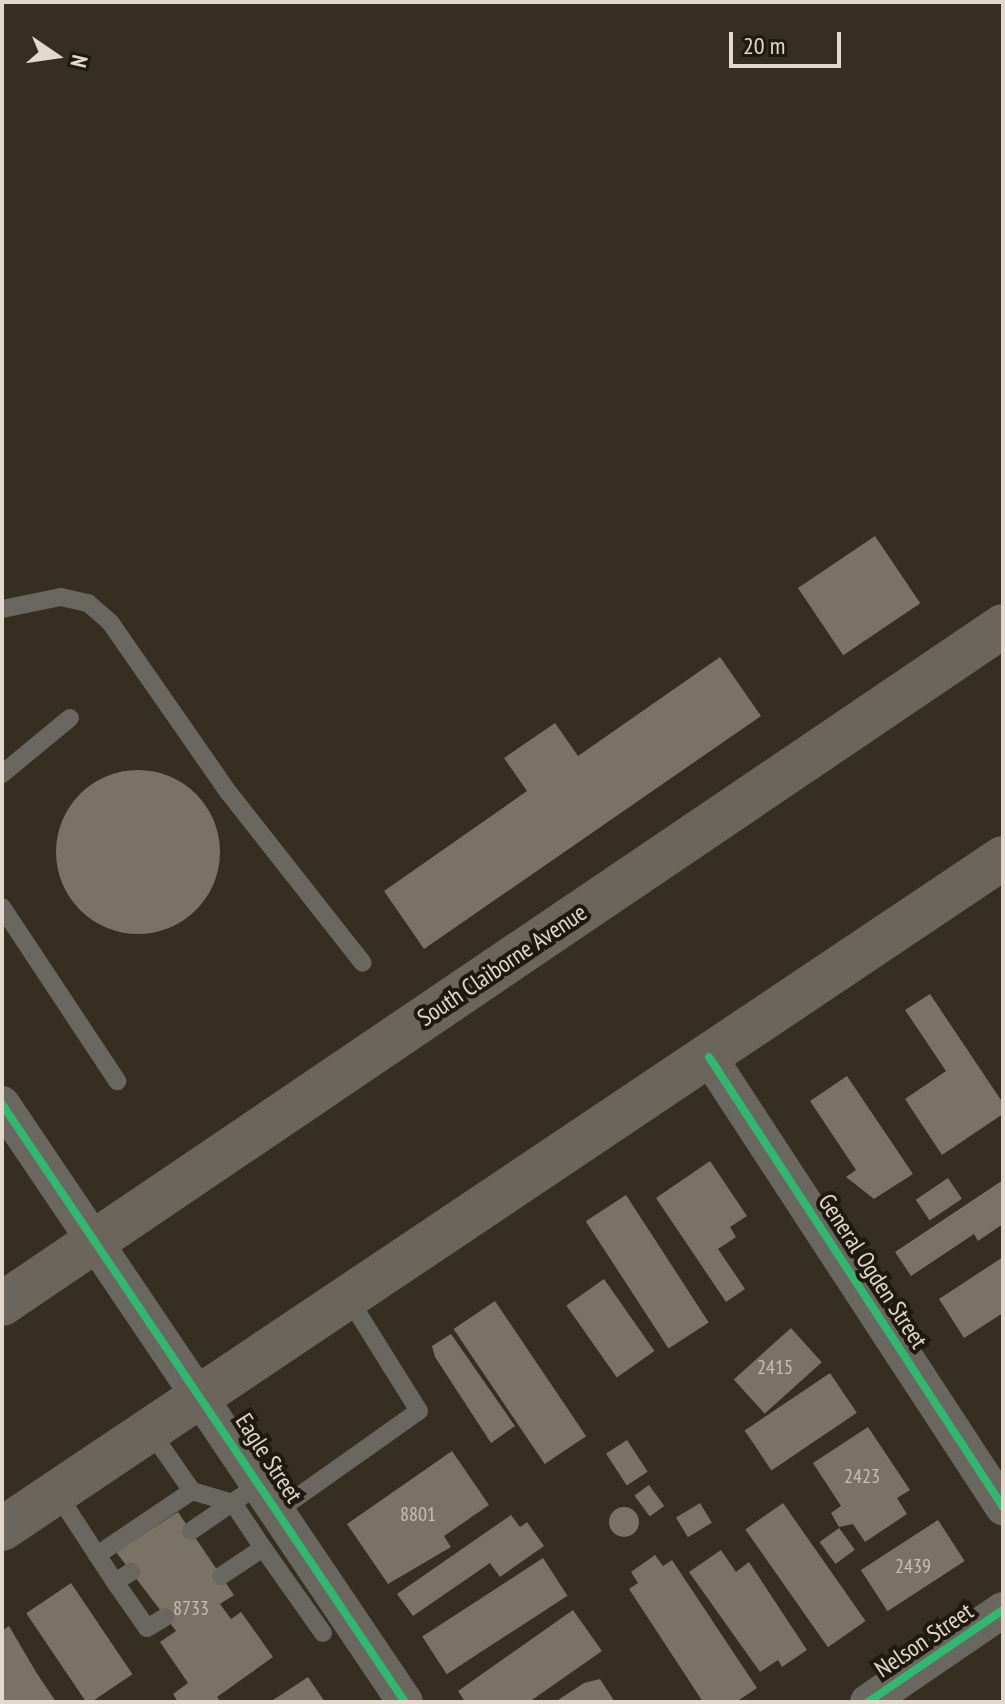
<!DOCTYPE html>
<style>
body{margin:0}
#map{position:relative;width:1005px;height:1704px;overflow:hidden;background:#352e21;font-family:"PT Sans Narrow",sans-serif}
div>[style]{position:absolute}
.building>*{inset:0;background:#7a7264;transform-origin:0 0}
.round{border-radius:50%}
.service>*{height:18px;margin:-9px;padding:0 9px;transform-origin:9px;border-radius:9px;background:#6a6660}
.minor>*{height:36px;margin:-18px;padding:0 18px;transform-origin:18px;border-radius:18px;background:#6a6660}
.primary>*{height:44px;margin:-22px;padding:0 22px;transform-origin:22px;border-radius:22px;background:#6b655c}
.cycleway>*{height:8px;margin:-4px;padding:0 4px;transform-origin:4px;border-radius:4px;background:#33b770}
span{translate:-50% -50%;white-space:nowrap;text-align:center;line-height:1.15;-webkit-text-stroke:8px #1f190f;paint-order:stroke}
.number-label{font-size:20px;color:#c8bfb2}
.number-label span{-webkit-text-stroke-width:0}
.street-label{font-size:24px;color:#e2d9cc}
.frame{position:absolute;inset:0;border:4px solid #e2d9cc;pointer-events:none}
.north{position:absolute;left:16px;top:16px;width:80px;height:80px;-webkit-text-stroke:6px #1f190f;paint-order:stroke;rotate:103deg;font-size:22px;font-weight:700;line-height:32px;text-align:center;color:#e2d9cc}
.north::after{content:'';display:block;margin:auto;width:28px;height:36px;background:#e2d9cc;clip-path:polygon(50% 0,100% 100%,50% 72%,0 100%)}
.scale{position:absolute;left:729px;top:32px;width:112px;height:36px;box-sizing:border-box;border:4px solid #e2d9cc;border-top:0;padding-left:10px;font-size:24px;line-height:28px;white-space:nowrap;color:#e2d9cc;-webkit-text-stroke:6px #1f190f;paint-order:stroke}
</style>
<div id="map">
<div class="building">
<i style="left:875px;top:536px;width:81px;height:93px;rotate:56deg"></i>
<i style="clip-path:polygon(720px 657px,761px 716px,424px 949px,384px 891px,527px 791px,504px 758px,555px 723px,578px 756px)"></i>
<i class="round" style="left:56px;top:770px;width:164px;height:164px"></i>
<i style="clip-path:polygon(930px 994px,1003px 1103px,1003px 1114px,942px 1155px,905px 1099px,946px 1071px,905px 1010px)"></i>
<i style="clip-path:polygon(847px 1076px,913px 1174px,874px 1199px,846px 1177px,856px 1170px,810px 1101px)"></i>
<i style="clip-path:polygon(710px 1161px,747px 1216px,730px 1227px,736px 1237px,718px 1249px,745px 1289px,726px 1302px,656px 1198px)"></i>
<i style="left:948px;top:1178px;width:25px;height:39px;rotate:56deg"></i>
<i style="clip-path:polygon(1003px 1180px,1003px 1224px,978px 1241px,974px 1234px,911px 1276px,895px 1252px)"></i>
<i style="left:626px;top:1195px;width:152px;height:48px;rotate:57deg"></i>
<i style="clip-path:polygon(1003px 1257px,1003px 1313px,964px 1338px,939px 1299px)"></i>
<i style="left:604px;top:1279px;width:88px;height:46px;rotate:55deg"></i>
<i style="left:495px;top:1301px;width:163px;height:50px;rotate:56deg"></i>
<i style="left:791px;top:1328px;width:46px;height:77px;rotate:48deg"></i>
<i style="clip-path:polygon(451px 1334px,515px 1426px,491px 1443px,435px 1357px,432px 1346px)"></i>
<i style="left:830px;top:1373px;width:48px;height:103px;rotate:56deg"></i>
<i style="clip-path:polygon(868px 1427px,910px 1490px,897px 1498px,907px 1514px,865px 1542px,853px 1524px,839px 1527px,831px 1513px,841px 1506px,813px 1463px)"></i>
<i style="left:627px;top:1440px;width:38px;height:25px;rotate:57deg"></i>
<i style="clip-path:polygon(452px 1451px,489px 1505px,444px 1536px,451px 1547px,388px 1584px,347px 1524px)"></i>
<i style="left:649px;top:1485px;width:26px;height:18px;rotate:54deg"></i>
<i style="left:700px;top:1503px;width:23px;height:28px;rotate:59deg"></i>
<i style="left:783px;top:1503px;width:144px;height:46px;rotate:55deg"></i>
<i class="round" style="left:609px;top:1507px;width:30px;height:30px"></i>
<i style="clip-path:polygon(178px 1512px,234px 1595px,220px 1604px,231px 1619px,241px 1612px,273px 1657px,217px 1697px,221px 1702px,178px 1702px,173px 1694px,188px 1683px,160px 1642px,176px 1631px,116px 1552px)"></i>
<i style="clip-path:polygon(511px 1515px,520px 1527px,527px 1522px,544px 1546px,500px 1577px,490px 1563px,413px 1616px,397px 1594px)"></i>
<i style="left:938px;top:1520px;width:49px;height:92px;rotate:57deg"></i>
<i style="left:839px;top:1528px;width:27px;height:24px;rotate:54deg"></i>
<i style="clip-path:polygon(721px 1550px,736px 1572px,749px 1562px,807px 1650px,782px 1667px,778px 1660px,760px 1672px,689px 1572px)"></i>
<i style="clip-path:polygon(655px 1555px,663px 1566px,672px 1560px,757px 1688px,736px 1702px,703px 1702px,629px 1589px,638px 1583px,631px 1572px)"></i>
<i style="left:543px;top:1558px;width:45px;height:144px;rotate:57deg"></i>
<i style="left:71px;top:1583px;width:110px;height:54px;rotate:56deg"></i>
<i style="clip-path:polygon(573px 1610px,602px 1651px,529px 1702px,465px 1702px,458px 1691px)"></i>
<i style="clip-path:polygon(9px 1626px,36px 1672px,56px 1702px,2px 1702px,2px 1631px)"></i>
<i style="clip-path:polygon(308px 1677px,325px 1702px,270px 1702px)"></i>
<i style="clip-path:polygon(600px 1679px,615px 1702px,555px 1702px,584px 1683px)"></i>
</div>
<div class="service">
<i style="left:2px;top:609px;width:60px;rotate:-11.5deg"></i>
<i style="left:61px;top:597px;width:28px;rotate:13deg"></i>
<i style="left:88px;top:603px;width:29px;rotate:41deg"></i>
<i style="left:110px;top:622px;width:208px;rotate:55.2deg"></i>
<i style="left:229px;top:793px;width:216px;rotate:51.8deg"></i>
<i style="left:2px;top:774px;width:88px;rotate:-39.5deg"></i>
<i style="left:2px;top:907px;width:209px;rotate:56.5deg"></i>
<i style="left:151px;top:1432px;width:72px;rotate:55.2deg"></i>
<i style="left:56px;top:1492px;width:108px;rotate:56.8deg"></i>
<i style="left:115px;top:1582px;width:19px;rotate:-32deg"></i>
<i style="left:279px;top:1510px;width:171px;rotate:-35.3deg"></i>
<i style="left:419px;top:1411px;width:132px;rotate:-122deg"></i>
<i style="left:191px;top:1531px;width:85px;rotate:-34.4deg"></i>
<i style="left:97px;top:1555px;width:115px;rotate:-34deg"></i>
<i style="left:192px;top:1491px;width:43px;rotate:16.3deg"></i>
<i style="left:233px;top:1503px;width:54px;rotate:56.3deg"></i>
<i style="left:221px;top:1576px;width:50px;rotate:-33.7deg"></i>
<i style="left:263px;top:1548px;width:104px;rotate:54.8deg"></i>
<i style="left:115px;top:1582px;width:56px;rotate:55.2deg"></i>
<i style="left:147px;top:1628px;width:21px;rotate:-31deg"></i>
</div>
<div class="minor">
<i style="left:709px;top:1057px;width:538px;rotate:56.84deg"></i>
<i style="left:2px;top:1104px;width:721px;rotate:56.02deg"></i>
<i style="left:868px;top:1702px;width:163px;rotate:-34.3deg"></i>
</div>
<div class="primary">
<i style="left:2px;top:1304px;width:1209px;rotate:-34.11deg"></i>
<i style="left:2px;top:1529px;width:1205px;rotate:-33.84deg"></i>
</div>
<div class="cycleway">
<i style="left:709px;top:1057px;width:538px;rotate:56.84deg"></i>
<i style="left:2px;top:1104px;width:721px;rotate:56.02deg"></i>
<i style="left:868px;top:1702px;width:163px;rotate:-34.3deg"></i>
</div>
<div class="number-label">
<span style="left:775px;top:1367px">2415</span>
<span style="left:862px;top:1476px">2423</span>
<span style="left:418px;top:1514px">8801</span>
<span style="left:913px;top:1566px">2439</span>
<span style="left:191px;top:1608px">8733</span>
</div>
<div class="street-label">
<span style="left:502px;top:965px;rotate:-34deg">South Claiborne Avenue</span>
<span style="left:873px;top:1271px;rotate:57deg">General Ogden Street</span>
<span style="left:269px;top:1458px;rotate:57deg">Eagle Street</span>
<span style="left:924px;top:1640px;rotate:-34deg">Nelson Street</span>
</div>
<div class="frame"></div>
<div class="north">N</div>
<div class="scale">20 m</div>
</div>
